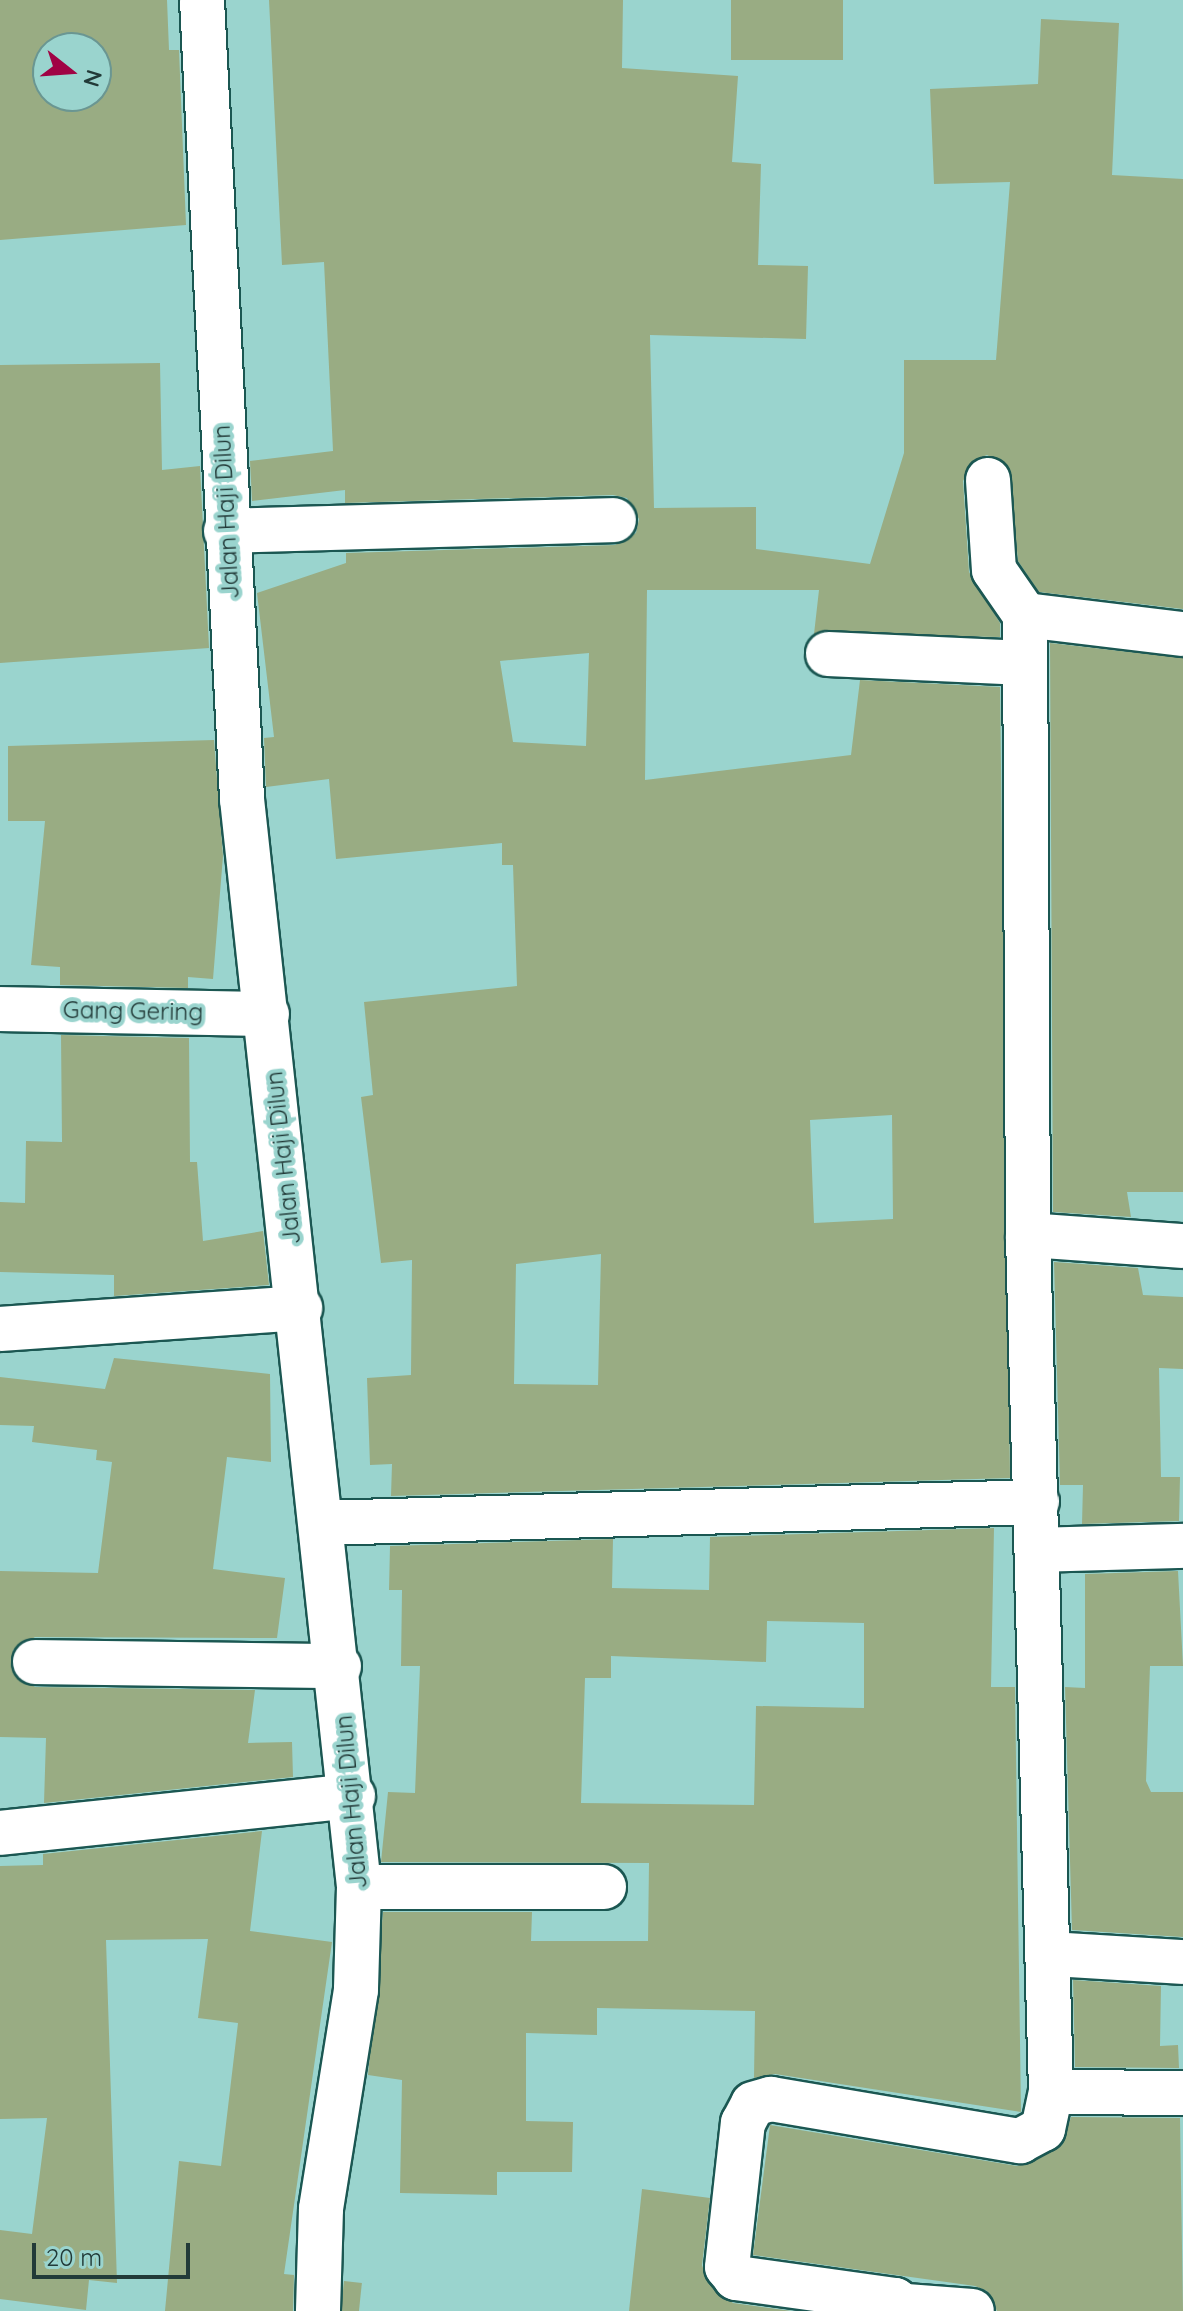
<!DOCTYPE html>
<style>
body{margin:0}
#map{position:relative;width:1183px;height:2311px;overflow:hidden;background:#9ad4ce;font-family:Quicksand,sans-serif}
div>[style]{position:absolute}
.building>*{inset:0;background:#99ac83;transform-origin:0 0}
.roads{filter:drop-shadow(2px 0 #1b5752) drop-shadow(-2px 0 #1b5752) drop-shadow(0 2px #1b5752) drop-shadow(0 -2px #1b5752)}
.minor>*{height:44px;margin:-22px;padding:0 22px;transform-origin:22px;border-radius:22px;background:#fff}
span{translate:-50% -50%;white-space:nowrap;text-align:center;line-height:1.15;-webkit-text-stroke:8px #9ad4ce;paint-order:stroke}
.street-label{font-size:24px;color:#223a38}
.north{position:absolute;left:32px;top:32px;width:80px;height:80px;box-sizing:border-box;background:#9ad4ce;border:2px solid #6a9692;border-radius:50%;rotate:107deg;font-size:22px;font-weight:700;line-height:32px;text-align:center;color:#223a38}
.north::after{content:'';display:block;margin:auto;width:28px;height:36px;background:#a00344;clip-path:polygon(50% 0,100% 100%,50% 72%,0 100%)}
.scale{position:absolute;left:32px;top:2243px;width:158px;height:36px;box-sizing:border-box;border:4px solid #223a38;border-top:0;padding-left:10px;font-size:24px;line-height:28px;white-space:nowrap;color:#223a38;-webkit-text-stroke:6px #9ad4ce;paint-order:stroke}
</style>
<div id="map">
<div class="building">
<i style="clip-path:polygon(evenodd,0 0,167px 0,169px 50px,179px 50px,186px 225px,0 240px,0 0,48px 48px,96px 48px,96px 96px,48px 96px,48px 48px)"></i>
<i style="clip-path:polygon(evenodd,269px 0,623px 0,622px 68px,738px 76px,732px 162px,761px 164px,758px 265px,808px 266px,806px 339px,650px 335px,654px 508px,756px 507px,756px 549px,870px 564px,904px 453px,904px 360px,996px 360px,1010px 182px,934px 184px,930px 89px,1038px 84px,1041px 19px,1119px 23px,1112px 175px,1183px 179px,1183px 609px,1039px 592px,1018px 561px,1009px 467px,987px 455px,974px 460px,963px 481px,969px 572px,1000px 623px,1000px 637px,814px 634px,819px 590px,647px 590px,645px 780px,851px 755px,860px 680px,1000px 687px,1010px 1478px,391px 1496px,392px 1464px,370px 1465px,367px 1378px,411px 1375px,412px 1260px,381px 1263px,361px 1097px,373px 1095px,364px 1002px,517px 986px,513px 865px,502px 865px,502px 843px,336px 859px,329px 779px,266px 787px,264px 738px,274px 737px,257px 593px,346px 563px,346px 553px,615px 545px,636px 533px,639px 519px,627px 498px,613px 495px,345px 503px,345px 490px,252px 501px,250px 461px,333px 451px,324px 262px,282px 265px,269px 0,589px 653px,586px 746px,513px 742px,500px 661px,589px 653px,269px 0,892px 1115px,893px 1219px,814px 1223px,810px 1120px,892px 1115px,269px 0,601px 1254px,598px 1385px,514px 1384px,516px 1264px,601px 1254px)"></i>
<i style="left:731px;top:0;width:112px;height:60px"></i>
<i style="clip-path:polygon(160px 363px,162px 470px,200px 466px,209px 648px,0 663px,0 365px)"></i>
<i style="clip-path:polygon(1050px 643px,1183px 658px,1183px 1192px,1127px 1192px,1131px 1217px,1053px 1212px)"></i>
<i style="clip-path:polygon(214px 740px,223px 856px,213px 979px,188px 977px,188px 988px,60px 985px,60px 967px,31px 965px,45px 821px,8px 821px,8px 746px)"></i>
<i style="clip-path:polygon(61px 1035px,189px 1038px,190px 1162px,197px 1162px,203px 1241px,263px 1231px,269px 1285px,114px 1296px,114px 1275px,0 1272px,0 1202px,25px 1203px,26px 1141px,62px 1142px)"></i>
<i style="clip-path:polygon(1054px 1262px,1138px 1268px,1143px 1295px,1183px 1297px,1183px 1369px,1159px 1368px,1161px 1477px,1180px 1477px,1179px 1521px,1082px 1524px,1083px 1485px,1060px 1485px)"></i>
<i style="clip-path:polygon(114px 1358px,270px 1374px,271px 1462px,227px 1457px,213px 1569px,285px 1578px,277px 1638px,35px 1637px,13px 1650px,13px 1673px,35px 1687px,255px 1690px,248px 1743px,292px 1742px,293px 1777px,44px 1803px,46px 1738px,0 1737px,0 1571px,98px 1573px,112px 1462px,96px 1460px,97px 1450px,32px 1442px,34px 1426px,0 1425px,0 1377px,105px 1389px)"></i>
<i style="clip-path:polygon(evenodd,994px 1528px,991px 1687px,1015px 1687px,1021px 2112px,775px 2074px,754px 2078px,755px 2011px,597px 2008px,597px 2035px,526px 2033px,526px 2121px,573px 2122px,572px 2172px,497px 2172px,497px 2195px,400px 2193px,402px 2080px,368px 2075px,383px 1912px,532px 1912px,531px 1941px,648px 1941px,649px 1863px,381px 1862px,388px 1792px,415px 1793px,420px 1666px,401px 1666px,402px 1590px,389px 1590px,390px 1546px,613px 1539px,612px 1588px,709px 1590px,710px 1537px,994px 1528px,767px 1621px,864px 1623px,864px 1708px,756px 1706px,754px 1805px,581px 1803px,585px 1678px,611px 1678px,611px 1656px,766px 1662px,767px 1621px)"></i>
<i style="clip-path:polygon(1178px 1571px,1183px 1666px,1150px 1666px,1146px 1781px,1151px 1792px,1183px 1792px,1183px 1937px,1072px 1930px,1065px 1687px,1085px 1688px,1085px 1574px)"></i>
<i style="clip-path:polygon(262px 1831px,250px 1931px,332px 1942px,284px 2274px,294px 2275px,293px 2311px,165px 2311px,179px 2161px,221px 2166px,238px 2023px,198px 2018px,208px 1939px,106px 1940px,117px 2283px,89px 2280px,86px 2310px,0 2299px,0 2230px,32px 2234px,47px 2118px,0 2119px,0 1866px,43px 1865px,43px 1854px)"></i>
<i style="clip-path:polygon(1073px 1980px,1161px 1986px,1160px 2046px,1178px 2045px,1179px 2068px,1075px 2067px)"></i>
<i style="clip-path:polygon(1071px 2117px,1180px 2118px,1183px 2311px,997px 2311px,987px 2291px,975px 2286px,753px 2255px,770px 2125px,1017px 2166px,1062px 2145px)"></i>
<i style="clip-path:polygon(642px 2189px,710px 2198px,702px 2265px,708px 2283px,733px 2303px,792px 2311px,629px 2311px)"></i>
<i style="left:344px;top:2281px;width:18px;height:30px;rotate:6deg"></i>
</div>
<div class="roads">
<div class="minor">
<i style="left:202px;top:0;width:800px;rotate:87.13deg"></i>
<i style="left:242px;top:799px;width:1094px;rotate:83.86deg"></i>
<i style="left:359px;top:1887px;width:103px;rotate:91.7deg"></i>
<i style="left:356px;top:1990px;width:222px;rotate:99.1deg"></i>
<i style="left:321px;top:2209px;width:102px;rotate:91.7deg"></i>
<i style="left:988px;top:480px;width:90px;rotate:86.2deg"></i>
<i style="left:994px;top:570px;width:55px;rotate:55.4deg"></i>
<i style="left:1025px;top:615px;width:159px;rotate:6.9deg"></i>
<i style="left:226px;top:531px;width:388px;rotate:-1.6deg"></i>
<i style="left:828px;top:654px;width:197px;rotate:2.6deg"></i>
<i style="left:0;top:1009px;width:267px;rotate:1.1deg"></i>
<i style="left:1028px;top:1235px;width:155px;rotate:4.1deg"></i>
<i style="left:0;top:1329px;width:301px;rotate:-4deg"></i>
<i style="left:323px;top:1523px;width:714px;rotate:-1.68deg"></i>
<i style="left:1038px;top:1550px;width:145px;rotate:-1.6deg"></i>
<i style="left:35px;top:1662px;width:304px;rotate:0.8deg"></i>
<i style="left:0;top:1833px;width:355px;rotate:-6deg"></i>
<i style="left:359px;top:1887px;width:245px"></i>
<i style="left:1051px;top:1954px;width:132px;rotate:3.5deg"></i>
<i style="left:1051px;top:2092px;width:132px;rotate:0.4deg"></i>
<i style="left:906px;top:2306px;width:66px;rotate:4.3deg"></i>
<i style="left:907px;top:2311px;width:16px;rotate:-137deg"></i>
<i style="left:895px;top:2300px;width:161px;rotate:-172.1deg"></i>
<i style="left:736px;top:2278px;width:14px;rotate:-129deg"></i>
<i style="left:727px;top:2267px;width:145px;rotate:-83.7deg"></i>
<i style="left:743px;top:2123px;width:21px;rotate:-62deg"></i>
<i style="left:753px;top:2104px;width:19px;rotate:-16deg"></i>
<i style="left:771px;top:2099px;width:253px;rotate:9.6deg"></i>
<i style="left:1020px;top:2141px;width:26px;rotate:-28deg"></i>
<i style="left:1043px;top:2129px;width:38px;rotate:-78deg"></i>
<i style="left:1051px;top:2092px;width:857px;rotate:-91.54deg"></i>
<i style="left:1028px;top:1235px;width:620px;rotate:-90.28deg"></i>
</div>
</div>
<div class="street-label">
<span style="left:226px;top:512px;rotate:-93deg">Jalan Haji Dilun</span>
<span style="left:133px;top:1011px;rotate:1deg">Gang Gering</span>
<span style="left:283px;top:1158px;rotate:-96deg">Jalan Haji Dilun</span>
<span style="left:351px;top:1802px;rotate:-95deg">Jalan Haji Dilun</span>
</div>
<div class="north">N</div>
<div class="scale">20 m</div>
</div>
